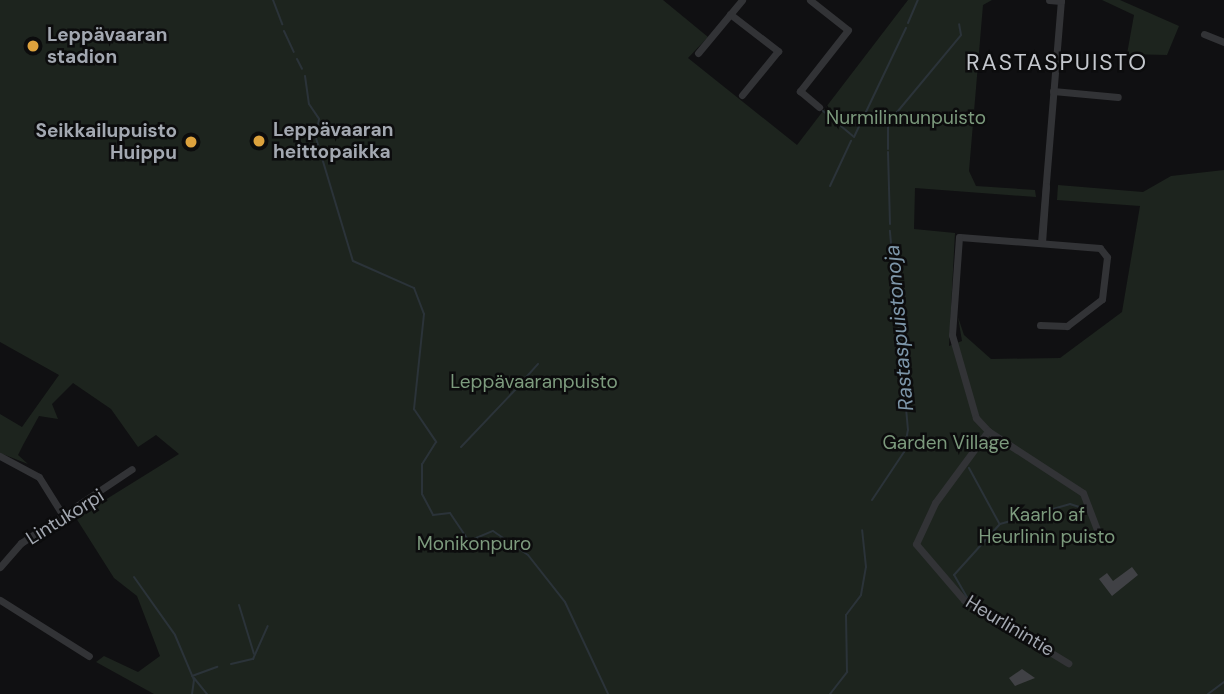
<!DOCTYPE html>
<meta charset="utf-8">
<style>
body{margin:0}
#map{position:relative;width:1224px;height:694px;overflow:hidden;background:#101012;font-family:"DM Sans",sans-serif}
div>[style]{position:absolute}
.green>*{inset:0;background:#1d241e}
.stream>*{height:2px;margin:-1px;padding:0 1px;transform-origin:1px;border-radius:1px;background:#2b3339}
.building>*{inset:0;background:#404145}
.minor>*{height:7px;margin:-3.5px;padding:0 3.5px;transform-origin:3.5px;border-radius:3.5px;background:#323336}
.tertiary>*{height:8px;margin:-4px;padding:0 4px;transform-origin:4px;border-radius:4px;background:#323336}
.dots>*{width:19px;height:19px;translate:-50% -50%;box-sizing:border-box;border:4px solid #0c0c0d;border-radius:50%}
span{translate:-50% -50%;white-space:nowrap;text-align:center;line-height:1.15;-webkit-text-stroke:5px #0c0c0d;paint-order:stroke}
.poi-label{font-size:19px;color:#a3a8b1;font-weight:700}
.left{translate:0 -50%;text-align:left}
.right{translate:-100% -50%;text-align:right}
.park-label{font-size:19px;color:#7c9a7d}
.street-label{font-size:19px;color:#a3a8b1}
.water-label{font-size:21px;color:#7d96a9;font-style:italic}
.quarter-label{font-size:23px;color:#c4c7cd;letter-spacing:2px}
</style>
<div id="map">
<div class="green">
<i style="clip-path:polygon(0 0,663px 0,708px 37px,688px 58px,797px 145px,908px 0,992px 0,983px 5px,969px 171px,976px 186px,1035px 190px,1036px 197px,915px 188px,914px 229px,955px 233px,949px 346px,962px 341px,958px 317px,964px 335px,991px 359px,1060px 358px,1122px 312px,1140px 206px,1057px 200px,1058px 185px,1143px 192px,1171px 176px,1224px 170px,1224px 694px,154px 694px,96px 662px,104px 656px,138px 672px,160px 656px,137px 596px,114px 578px,76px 518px,179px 454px,156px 435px,138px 447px,111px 409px,73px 383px,52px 404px,58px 419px,39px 416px,23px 445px,18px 455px,28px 464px,0 453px,0 414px,22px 427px,59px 375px,0 342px)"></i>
<i style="clip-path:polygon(1102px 0,1120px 0,1179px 26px,1167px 55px,1127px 54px,1134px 15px)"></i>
</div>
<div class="stream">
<i style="left:273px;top:0;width:26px;rotate:69deg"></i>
<i style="left:908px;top:23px;width:25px;rotate:-67deg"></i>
<i style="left:284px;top:31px;width:23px;rotate:65deg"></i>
<i style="left:297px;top:59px;width:11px;rotate:63deg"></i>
<i style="left:305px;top:76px;width:28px;rotate:82deg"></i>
<i style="left:309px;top:104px;width:18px;rotate:56deg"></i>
<i style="left:319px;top:119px;width:19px;rotate:99deg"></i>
<i style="left:316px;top:138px;width:128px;rotate:73.3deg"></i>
<i style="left:353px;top:261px;width:67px;rotate:23.9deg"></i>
<i style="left:414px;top:288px;width:28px;rotate:69deg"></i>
<i style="left:424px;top:314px;width:96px;rotate:96deg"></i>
<i style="left:414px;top:409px;width:40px;rotate:56deg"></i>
<i style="left:436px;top:442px;width:26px;rotate:122deg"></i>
<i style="left:422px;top:464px;width:30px;rotate:90deg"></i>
<i style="left:422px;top:494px;width:24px;rotate:62deg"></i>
<i style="left:433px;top:515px;width:17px;rotate:-7deg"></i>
<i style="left:450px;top:513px;width:34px;rotate:56deg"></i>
<i style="left:469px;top:541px;width:26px;rotate:-23deg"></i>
<i style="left:493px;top:531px;width:42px;rotate:34.4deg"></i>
<i style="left:528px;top:555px;width:60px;rotate:51.8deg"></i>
<i style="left:565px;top:602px;width:102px;rotate:64.9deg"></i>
<i style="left:823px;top:111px;width:39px;rotate:40deg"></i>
<i style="left:854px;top:137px;width:121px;rotate:-64.5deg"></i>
<i style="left:888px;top:149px;width:26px;rotate:-90deg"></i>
<i style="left:888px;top:123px;width:114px;rotate:-50.3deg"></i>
<i style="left:961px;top:35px;width:11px;rotate:-100deg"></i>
<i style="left:888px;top:152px;width:72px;rotate:88.4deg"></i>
<i style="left:830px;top:186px;width:50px;rotate:-65deg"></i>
<i style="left:520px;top:384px;width:27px;rotate:-48deg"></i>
<i style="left:461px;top:447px;width:83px;rotate:-46.5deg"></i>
<i style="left:969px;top:468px;width:63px;rotate:61.4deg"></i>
<i style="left:872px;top:500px;width:58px;rotate:-56.3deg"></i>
<i style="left:904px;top:452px;width:22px;rotate:-80deg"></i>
<i style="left:908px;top:430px;width:200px;rotate:-95.2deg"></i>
<i style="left:134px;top:577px;width:71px;rotate:54.7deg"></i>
<i style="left:175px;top:635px;width:49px;rotate:67.1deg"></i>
<i style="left:194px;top:680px;width:14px;rotate:98deg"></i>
<i style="left:968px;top:599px;width:28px;rotate:-120deg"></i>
<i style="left:954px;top:575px;width:69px;rotate:-48deg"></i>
<i style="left:1000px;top:524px;width:73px;rotate:-15.9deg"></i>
<i style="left:1070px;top:504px;width:13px;rotate:18deg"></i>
<i style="left:973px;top:602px;width:41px;rotate:25.9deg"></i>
<i style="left:239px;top:605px;width:51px;rotate:73deg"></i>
<i style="left:231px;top:664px;width:23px;rotate:-13deg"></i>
<i style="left:253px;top:659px;width:36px;rotate:-66deg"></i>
<i style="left:192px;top:676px;width:27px;rotate:-20deg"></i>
<i style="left:194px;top:678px;width:21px;rotate:51deg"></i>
<i style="left:830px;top:694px;width:28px;rotate:-52deg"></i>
<i style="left:847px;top:672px;width:57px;rotate:-91deg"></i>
<i style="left:846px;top:615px;width:25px;rotate:-53deg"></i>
<i style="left:861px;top:595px;width:28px;rotate:-80deg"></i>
<i style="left:866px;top:567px;width:37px;rotate:-96deg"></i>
<i style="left:1208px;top:694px;width:20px;rotate:-37deg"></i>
</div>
<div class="building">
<i style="clip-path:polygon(1132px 567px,1138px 575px,1112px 596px,1099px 579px,1107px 573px,1113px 581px)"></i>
<i style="clip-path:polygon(1022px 669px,1035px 678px,1015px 686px,1009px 678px)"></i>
</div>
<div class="minor">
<i style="left:810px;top:0;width:48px;rotate:38.3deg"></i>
<i style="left:848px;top:30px;width:78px;rotate:128.2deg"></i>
<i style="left:800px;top:91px;width:25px;rotate:40deg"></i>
<i style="left:730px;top:14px;width:61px;rotate:37.6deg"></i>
<i style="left:778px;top:51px;width:57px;rotate:129.3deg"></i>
<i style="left:1204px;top:34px;width:22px;rotate:22deg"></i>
<i style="left:698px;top:53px;width:69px;rotate:-50.3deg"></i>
<i style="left:1053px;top:91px;width:65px;rotate:5.3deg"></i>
<i style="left:1041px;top:243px;width:243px;rotate:-85.3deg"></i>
<i style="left:1061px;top:1px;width:12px;rotate:-175deg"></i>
<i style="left:1042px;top:243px;width:57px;rotate:-86deg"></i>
<i style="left:1040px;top:325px;width:27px;rotate:2deg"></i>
<i style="left:1067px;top:326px;width:44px;rotate:-37.6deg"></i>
<i style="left:1102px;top:299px;width:42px;rotate:-83.2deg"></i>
<i style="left:1107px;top:257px;width:11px;rotate:-128deg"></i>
<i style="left:1100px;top:248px;width:141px;rotate:-175.5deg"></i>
<i style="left:959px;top:237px;width:98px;rotate:94.1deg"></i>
<i style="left:952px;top:335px;width:86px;rotate:73.9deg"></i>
<i style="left:976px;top:418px;width:18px;rotate:47deg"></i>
<i style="left:988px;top:431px;width:89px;rotate:126.4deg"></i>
<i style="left:935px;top:503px;width:45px;rotate:114.9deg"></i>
<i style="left:916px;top:544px;width:74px;rotate:49.4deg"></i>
<i style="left:964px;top:600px;width:122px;rotate:31.2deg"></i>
<i style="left:988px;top:431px;width:113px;rotate:33.1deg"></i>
<i style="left:1083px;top:493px;width:39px;rotate:69deg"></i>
<i style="left:0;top:456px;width:44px;rotate:28.3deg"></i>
<i style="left:39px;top:477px;width:47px;rotate:58deg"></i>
<i style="left:0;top:567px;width:32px;rotate:-49deg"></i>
<i style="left:21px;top:543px;width:133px;rotate:-33.7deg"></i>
<i style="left:0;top:600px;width:105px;rotate:32.2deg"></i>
</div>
<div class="tertiary">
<i style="left:1061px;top:1px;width:1px;rotate:-90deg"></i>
</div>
<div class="dots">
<i style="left:33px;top:46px;background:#dda23d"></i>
<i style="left:259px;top:141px;background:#dda23d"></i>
<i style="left:191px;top:142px;background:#dda23d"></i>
</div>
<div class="poi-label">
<span class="left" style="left:47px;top:46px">Leppävaaran<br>stadion</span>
<span class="left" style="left:273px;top:141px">Leppävaaran<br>heittopaikka</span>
<span class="right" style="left:177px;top:142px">Seikkailupuisto<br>Huippu</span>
</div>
<div class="park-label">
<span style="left:906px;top:118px">Nurmilinnunpuisto</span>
<span style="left:534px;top:382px">Leppävaaranpuisto</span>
<span style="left:946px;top:443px">Garden Village</span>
<span style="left:1047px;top:526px">Kaarlo af<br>Heurlinin puisto</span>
<span style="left:474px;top:544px">Monikonpuro</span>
</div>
<div class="street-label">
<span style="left:65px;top:517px;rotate:-32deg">Lintukorpi</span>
<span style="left:1010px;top:626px;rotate:31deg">Heurlinintie</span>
</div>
<div class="water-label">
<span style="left:899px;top:328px;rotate:-95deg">Rastaspuistonoja</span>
</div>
<div class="quarter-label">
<span style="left:1057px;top:62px">RASTASPUISTO</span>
</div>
</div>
